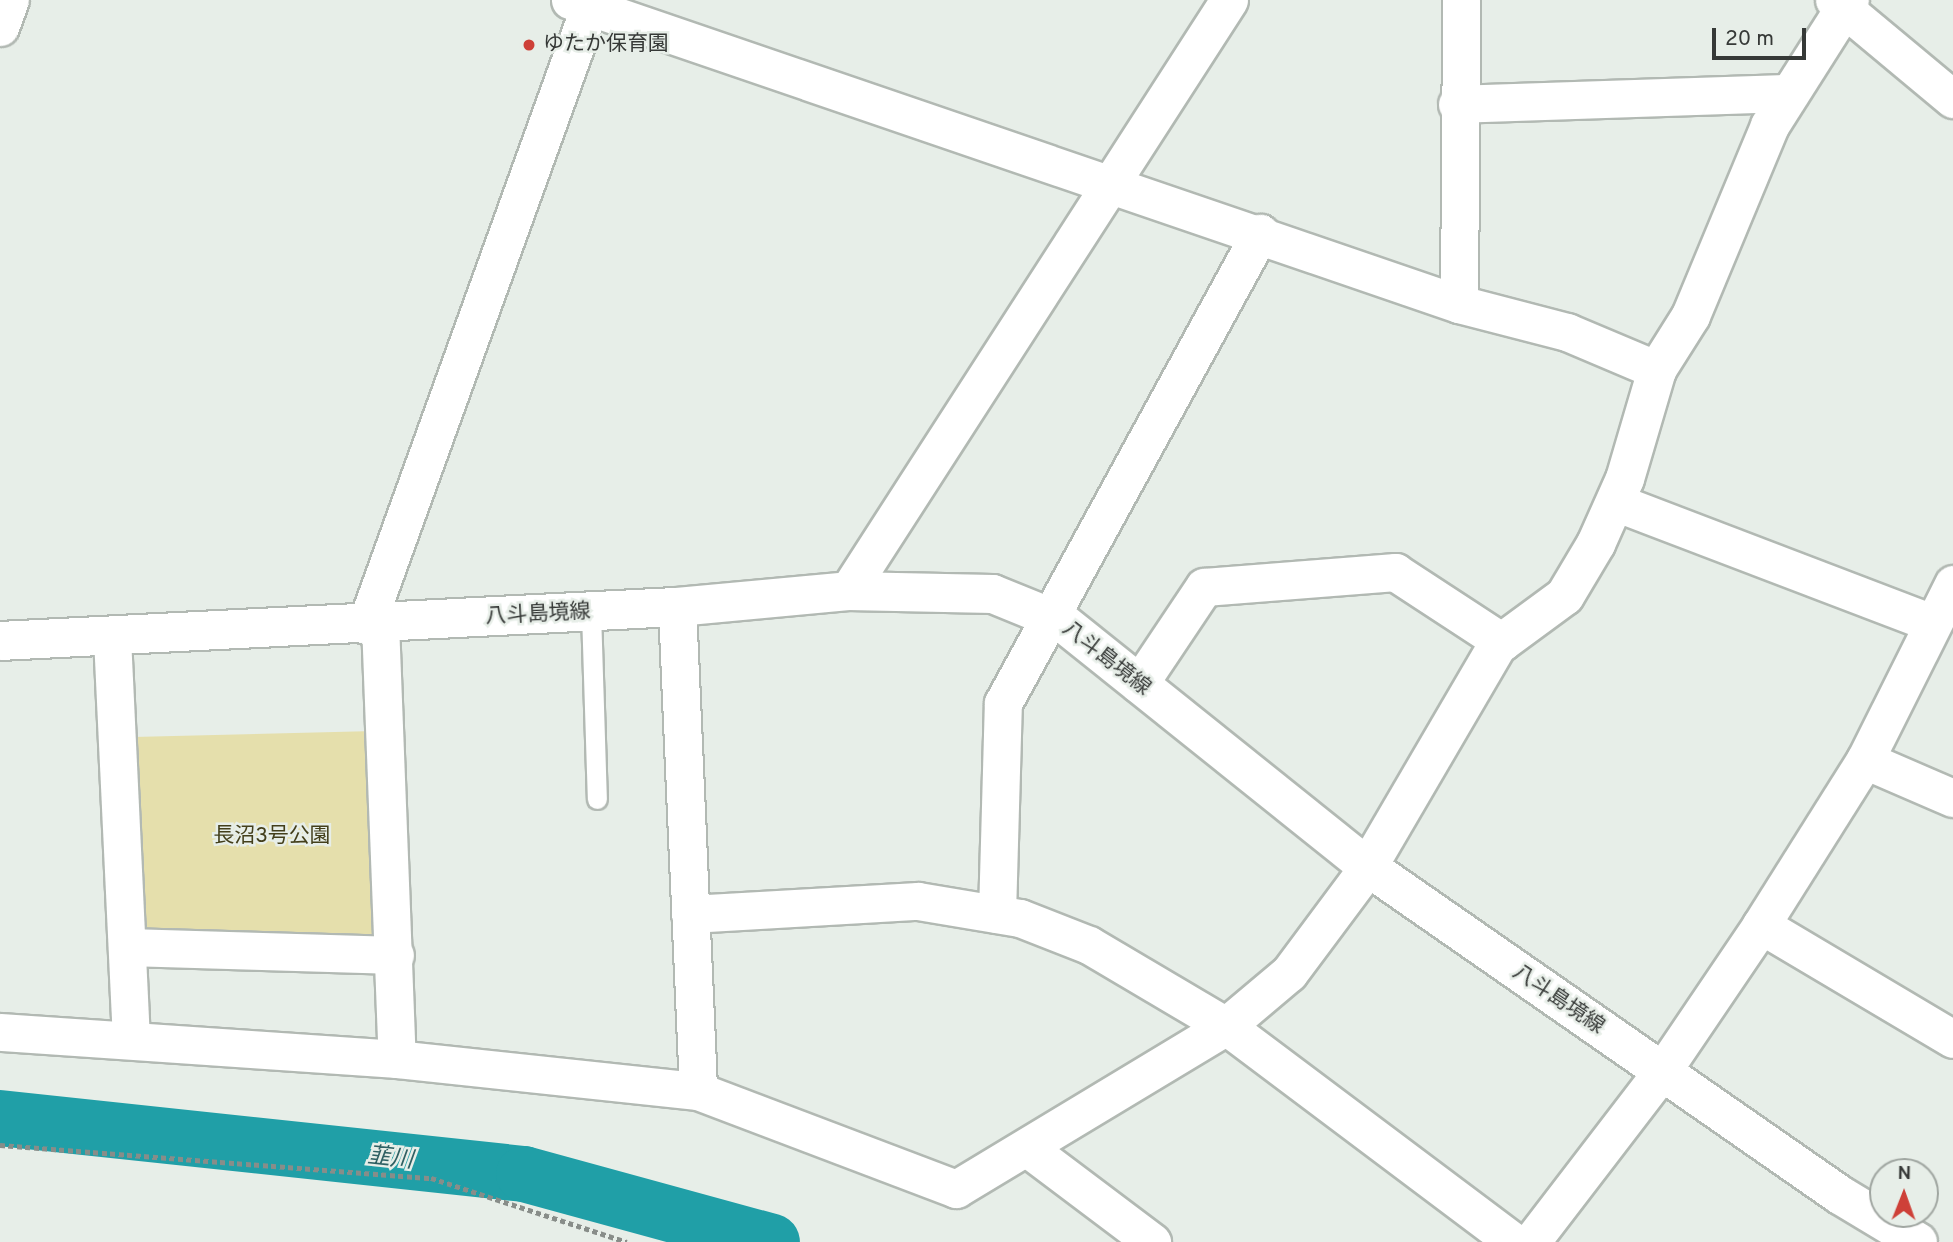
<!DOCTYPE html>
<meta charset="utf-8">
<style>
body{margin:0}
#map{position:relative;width:1953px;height:1242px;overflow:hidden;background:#e7eee8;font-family:Overpass,"Noto Sans JP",sans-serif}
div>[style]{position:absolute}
.green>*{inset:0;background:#e5dfac}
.river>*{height:56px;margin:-28px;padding:0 28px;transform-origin:28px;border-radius:28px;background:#209fa7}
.path>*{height:4.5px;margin-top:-2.25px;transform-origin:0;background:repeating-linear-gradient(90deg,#888d89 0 5px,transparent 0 8.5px)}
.roads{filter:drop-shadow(2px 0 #b2b9b3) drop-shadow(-2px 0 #b2b9b3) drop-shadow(0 2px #b2b9b3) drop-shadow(0 -2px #b2b9b3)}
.lane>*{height:19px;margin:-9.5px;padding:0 9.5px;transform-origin:9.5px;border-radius:9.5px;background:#fff}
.street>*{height:37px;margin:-18.5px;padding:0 18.5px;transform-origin:18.5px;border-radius:18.5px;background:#fff}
.secondary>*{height:38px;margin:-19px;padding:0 19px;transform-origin:19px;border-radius:19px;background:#fff}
.dots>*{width:19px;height:19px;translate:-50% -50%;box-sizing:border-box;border:4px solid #e7eee8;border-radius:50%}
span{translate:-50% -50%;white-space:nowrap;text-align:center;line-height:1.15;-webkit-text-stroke:5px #e7eee8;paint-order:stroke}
.poi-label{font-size:21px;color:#363937}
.left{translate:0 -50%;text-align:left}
.street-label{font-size:21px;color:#363937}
.park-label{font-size:21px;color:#433f1b}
.water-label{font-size:23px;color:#2f6063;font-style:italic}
.north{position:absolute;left:1869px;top:1158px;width:70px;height:70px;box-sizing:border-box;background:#e7eee8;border:2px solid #a0a6a1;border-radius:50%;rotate:1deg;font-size:19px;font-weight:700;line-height:28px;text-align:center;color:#363937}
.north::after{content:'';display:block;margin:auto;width:24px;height:32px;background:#ce4038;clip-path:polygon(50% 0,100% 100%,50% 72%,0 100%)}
.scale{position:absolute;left:1712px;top:28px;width:94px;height:32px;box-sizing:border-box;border:4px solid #363937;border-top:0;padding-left:9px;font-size:21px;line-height:24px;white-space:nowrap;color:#363937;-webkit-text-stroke:5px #e7eee8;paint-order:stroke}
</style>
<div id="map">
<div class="green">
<i style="clip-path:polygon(375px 731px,377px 936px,153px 937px,139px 923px,133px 737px)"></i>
</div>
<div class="river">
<i style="left:0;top:1118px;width:527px;rotate:6.1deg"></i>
<i style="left:524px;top:1174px;width:257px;rotate:15.3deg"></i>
</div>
<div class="path">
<i style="left:0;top:1145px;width:432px;rotate:4.4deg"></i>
<i style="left:431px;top:1178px;width:206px;rotate:18.1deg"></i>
</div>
<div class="roads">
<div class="lane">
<i style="left:591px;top:612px;width:187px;rotate:88.2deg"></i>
</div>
<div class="street">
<i style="left:570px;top:0;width:940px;rotate:18.88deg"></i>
<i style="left:1459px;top:304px;width:112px;rotate:14.5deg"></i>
<i style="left:1567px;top:332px;width:98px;rotate:22.9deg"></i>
<i style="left:1834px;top:0;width:155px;rotate:39.8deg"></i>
<i style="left:0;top:27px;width:29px;rotate:-70deg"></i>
<i style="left:1457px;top:104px;width:333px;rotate:-1.9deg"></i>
<i style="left:1459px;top:304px;width:304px;rotate:-89.6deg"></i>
<i style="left:1615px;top:502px;width:337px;rotate:20.9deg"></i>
<i style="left:848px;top:591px;width:703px;rotate:-57.19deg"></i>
<i style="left:677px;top:607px;width:484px;rotate:87.5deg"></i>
<i style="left:380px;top:623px;width:436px;rotate:87.8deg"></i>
<i style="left:366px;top:625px;width:665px;rotate:-70.12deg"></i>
<i style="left:112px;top:637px;width:403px;rotate:87.3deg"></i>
<i style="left:1139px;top:684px;width:117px;rotate:-56.2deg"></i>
<i style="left:1204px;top:587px;width:192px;rotate:-4.5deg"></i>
<i style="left:1395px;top:572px;width:128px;rotate:33.2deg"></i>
<i style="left:1865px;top:760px;width:96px;rotate:23.4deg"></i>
<i style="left:690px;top:914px;width:228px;rotate:-3.3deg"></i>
<i style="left:918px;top:901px;width:103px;rotate:9.5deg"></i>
<i style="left:1020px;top:918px;width:74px;rotate:21.4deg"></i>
<i style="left:1089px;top:945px;width:159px;rotate:30.6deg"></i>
<i style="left:1226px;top:1026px;width:360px;rotate:36.9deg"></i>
<i style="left:997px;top:914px;width:211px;rotate:-88.4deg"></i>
<i style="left:1003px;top:703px;width:536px;rotate:-61.33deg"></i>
<i style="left:1761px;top:925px;width:223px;rotate:30.7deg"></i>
<i style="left:129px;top:947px;width:266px;rotate:1.7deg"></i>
<i style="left:0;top:1032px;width:398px;rotate:3.9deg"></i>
<i style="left:397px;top:1059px;width:303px;rotate:6.1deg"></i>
<i style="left:698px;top:1091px;width:276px;rotate:20.8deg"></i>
<i style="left:956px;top:1189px;width:315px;rotate:-31.1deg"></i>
<i style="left:1226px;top:1026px;width:82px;rotate:-40.1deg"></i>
<i style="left:1289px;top:973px;width:132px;rotate:-53.3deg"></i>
<i style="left:1030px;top:1150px;width:153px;rotate:37deg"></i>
<i style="left:1531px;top:1242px;width:217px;rotate:-52.5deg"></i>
<i style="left:1663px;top:1070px;width:175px;rotate:-55.9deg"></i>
<i style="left:1761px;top:925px;width:195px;rotate:-57.8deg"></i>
<i style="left:1865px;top:760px;width:197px;rotate:-63.4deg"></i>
</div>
<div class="secondary">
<i style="left:0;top:641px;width:678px;rotate:-2.88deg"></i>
<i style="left:677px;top:607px;width:172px;rotate:-5.3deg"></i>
<i style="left:848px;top:591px;width:145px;rotate:1.2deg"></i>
<i style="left:993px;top:594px;width:74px;rotate:22.1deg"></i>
<i style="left:1062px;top:622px;width:392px;rotate:38.7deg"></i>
<i style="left:1368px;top:867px;width:575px;rotate:34.8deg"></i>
<i style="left:1840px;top:1195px;width:91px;rotate:31.1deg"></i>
<i style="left:1368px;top:867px;width:256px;rotate:-59.7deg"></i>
<i style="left:1497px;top:646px;width:84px;rotate:-36.3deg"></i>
<i style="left:1565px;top:596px;width:61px;rotate:-59.2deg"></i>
<i style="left:1596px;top:544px;width:71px;rotate:-66deg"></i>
<i style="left:1625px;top:479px;width:114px;rotate:-73.6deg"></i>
<i style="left:1657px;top:370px;width:64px;rotate:-57.8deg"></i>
<i style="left:1691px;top:316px;width:206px;rotate:-67.4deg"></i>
<i style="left:1770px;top:126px;width:149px;rotate:-57.6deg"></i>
</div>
</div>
<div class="dots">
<i style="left:529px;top:45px;background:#ce4038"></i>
</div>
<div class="poi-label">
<span class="left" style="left:543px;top:45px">ゆたか保育園</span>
</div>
<div class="street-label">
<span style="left:538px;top:615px;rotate:-3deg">八斗島境線</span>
<span style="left:1106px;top:659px;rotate:38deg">八斗島境線</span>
<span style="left:1558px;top:1000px;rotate:34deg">八斗島境線</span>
</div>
<div class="park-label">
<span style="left:272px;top:837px">長沼3号公園</span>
</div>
<div class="water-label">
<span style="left:390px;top:1160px;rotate:6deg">韮川</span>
</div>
<div class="north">N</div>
<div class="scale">20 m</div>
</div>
